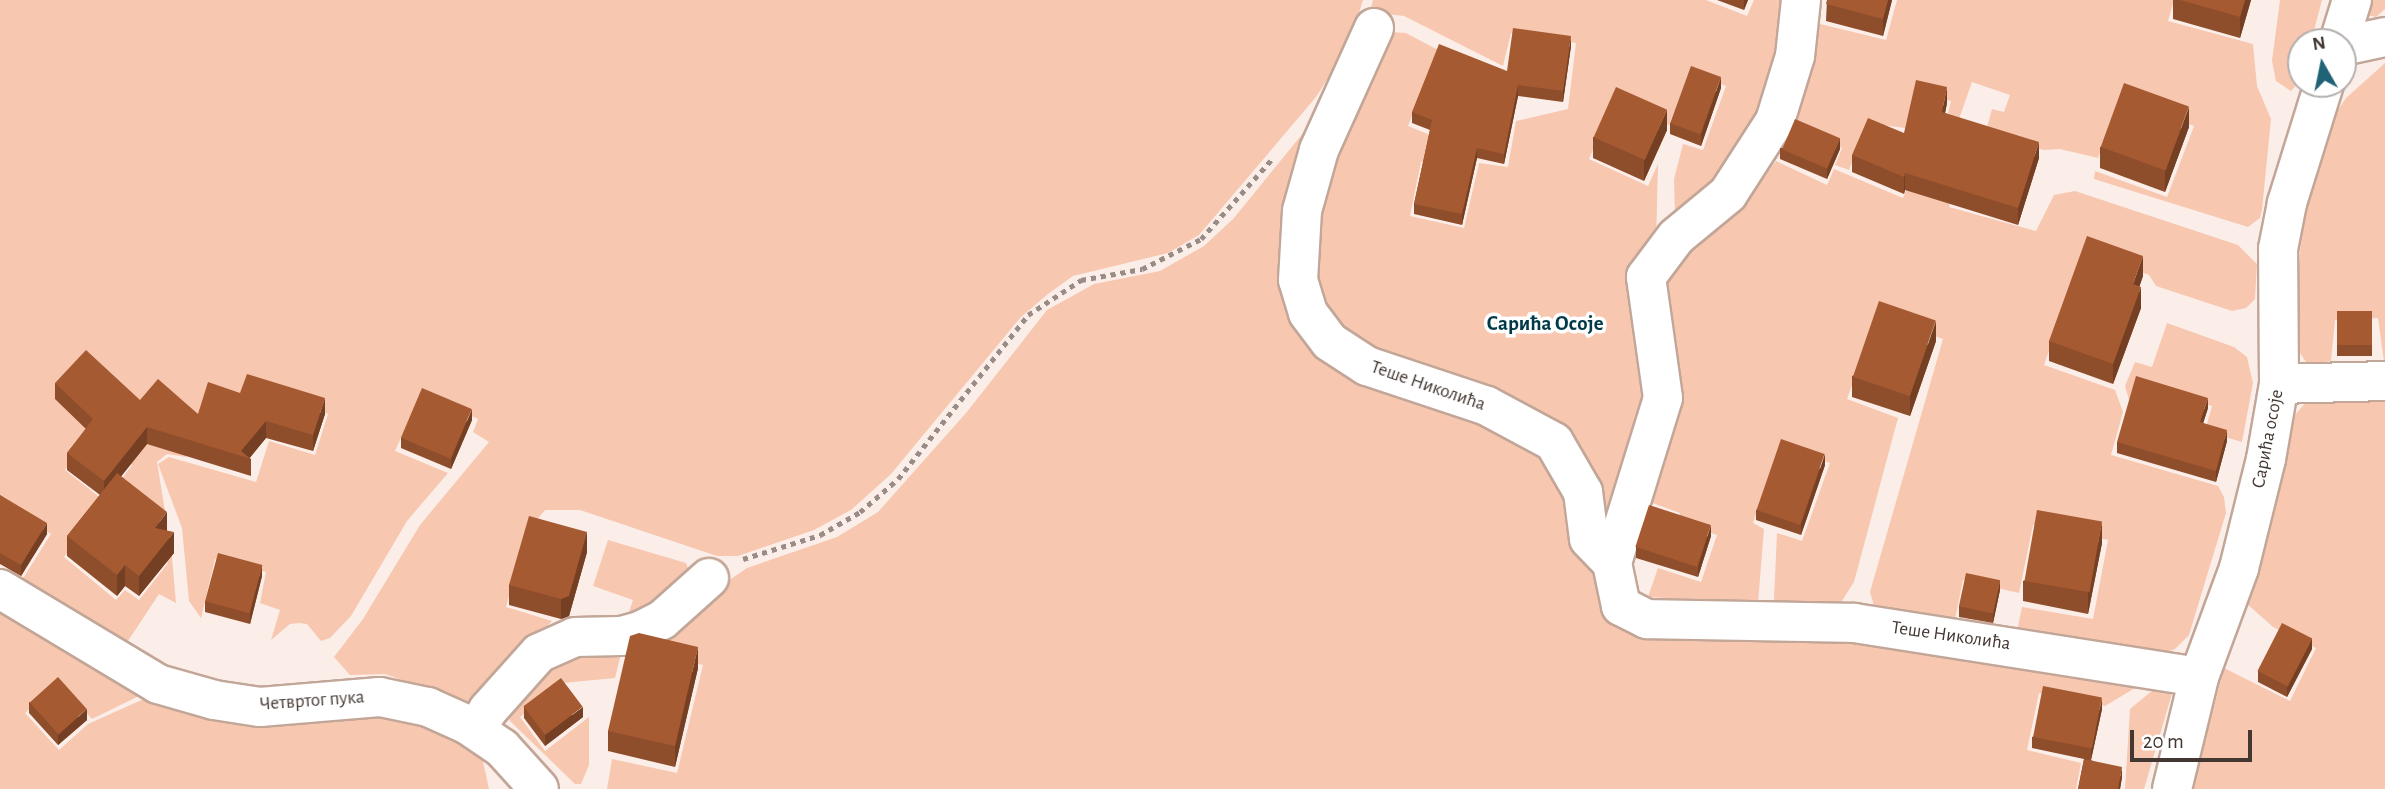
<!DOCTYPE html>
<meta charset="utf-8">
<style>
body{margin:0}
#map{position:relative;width:2385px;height:789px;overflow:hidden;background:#fbeee9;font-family:"Alegreya Sans",sans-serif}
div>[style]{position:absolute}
.green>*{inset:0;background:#f7c7b0}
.path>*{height:4.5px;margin-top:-2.25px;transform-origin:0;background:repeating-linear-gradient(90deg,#998c87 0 5px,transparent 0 10px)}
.roads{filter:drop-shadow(2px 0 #c2a698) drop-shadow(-2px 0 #c2a698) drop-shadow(0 2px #c2a698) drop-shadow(0 -2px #c2a698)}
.minor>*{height:38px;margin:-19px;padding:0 19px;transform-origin:19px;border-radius:19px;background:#fff}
.wall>*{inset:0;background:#8e4d2b;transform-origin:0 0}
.shaded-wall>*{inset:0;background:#743f23}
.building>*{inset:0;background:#a55a32;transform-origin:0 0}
span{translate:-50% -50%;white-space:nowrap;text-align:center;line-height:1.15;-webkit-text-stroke:7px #fff;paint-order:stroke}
.street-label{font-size:19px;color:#433731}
.neighbourhood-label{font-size:21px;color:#003a48;font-weight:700}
.north{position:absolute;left:2287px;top:28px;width:70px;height:70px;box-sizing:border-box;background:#fff;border:2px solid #b4afad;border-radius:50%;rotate:351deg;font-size:19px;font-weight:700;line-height:28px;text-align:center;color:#433731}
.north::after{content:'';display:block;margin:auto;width:24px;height:32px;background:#216376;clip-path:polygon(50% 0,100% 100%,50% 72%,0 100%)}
.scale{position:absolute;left:2130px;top:730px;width:122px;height:32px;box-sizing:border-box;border:4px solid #433731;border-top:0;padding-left:9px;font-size:21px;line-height:24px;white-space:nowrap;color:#433731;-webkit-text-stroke:5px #fff;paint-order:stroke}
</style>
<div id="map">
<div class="green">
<i style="clip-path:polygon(0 0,1363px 0,1349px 45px,1316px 97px,1199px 235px,1168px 253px,1073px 276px,1048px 294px,1021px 317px,891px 474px,851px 510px,814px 530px,738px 556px,717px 556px,580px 510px,545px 510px,526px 533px,506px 607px,552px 621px,475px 706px,385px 674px,350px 675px,334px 657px,363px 619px,420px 525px,489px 442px,473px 432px,478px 419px,421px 393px,395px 451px,448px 473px,407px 521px,351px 616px,330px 638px,321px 641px,307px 624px,299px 623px,290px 624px,271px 640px,280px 610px,260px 603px,266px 572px,215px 559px,201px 618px,189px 601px,182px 528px,158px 464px,169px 457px,256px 482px,269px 441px,315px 455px,328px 414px,245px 387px,239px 406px,204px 396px,186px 457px,167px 454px,157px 462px,165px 511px,115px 488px,132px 465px,92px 434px,65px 470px,107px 503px,64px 557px,116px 600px,125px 590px,139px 600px,168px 563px,155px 552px,170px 535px,176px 603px,159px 594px,126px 644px,22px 580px,51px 534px,0 502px)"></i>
<i style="clip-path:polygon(1373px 0,1706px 0,1747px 16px,1754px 0,1793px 0,1744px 156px,1675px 215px,1674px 179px,1683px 144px,1703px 150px,1726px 86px,1689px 73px,1669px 125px,1613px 103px,1589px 159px,1648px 186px,1658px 164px,1652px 404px,1608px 547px,1581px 467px,1364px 354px,1315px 302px,1319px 194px,1389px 32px,1406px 33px,1438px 50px,1408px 126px,1445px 141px,1461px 169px,1421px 162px,1410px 216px,1464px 228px,1479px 163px,1508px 167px,1516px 121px,1568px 109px,1576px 43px,1511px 33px,1503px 66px,1404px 16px,1370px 12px)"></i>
<i style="clip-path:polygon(1897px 0,2174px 0,2168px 21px,2253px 44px,2257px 86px,2271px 119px,2262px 210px,2260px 218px,2248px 227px,2094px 179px,2095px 171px,2167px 197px,2194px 126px,2121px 98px,2098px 158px,2060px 149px,2043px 150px,1986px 131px,1992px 109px,2004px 112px,2010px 95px,1972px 82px,1953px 136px,1967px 145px,1949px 207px,2036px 231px,2054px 195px,2075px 191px,2238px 245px,2257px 264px,2255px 299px,2246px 308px,2232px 311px,2156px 286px,2149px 275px,2084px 251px,2044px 365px,2115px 390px,2123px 412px,2111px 455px,2218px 486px,2224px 497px,2226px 513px,2189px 635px,2175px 649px,2164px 653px,2017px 631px,2022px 607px,2093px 619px,2108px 540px,2033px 525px,2019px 593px,1963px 580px,1955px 619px,1996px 628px,1876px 612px,1870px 592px,1943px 339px,1877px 316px,1847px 399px,1898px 418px,1854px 582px,1838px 607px,1777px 604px,1774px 599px,1777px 533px,1802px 541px,1830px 463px,1779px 446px,1753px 523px,1764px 529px,1758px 603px,1648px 597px,1658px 568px,1701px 582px,1717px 535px,1677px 521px,1680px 513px,1647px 501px,1665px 268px,1747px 201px,1776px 161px,1827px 185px,1834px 169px,1903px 198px,1923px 151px,1943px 136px,1951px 101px,1914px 93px,1905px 128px,1867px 123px,1849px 170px,1835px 165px,1842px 148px,1795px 126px,1820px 24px,1886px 40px)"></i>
<i style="clip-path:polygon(2280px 0,2322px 0,2311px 42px,2301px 42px,2301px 79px,2291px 91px,2276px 81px,2272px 61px)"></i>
<i style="clip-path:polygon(2372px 0,2385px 0,2385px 9px,2376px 17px,2367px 15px)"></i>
<i style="clip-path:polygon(2385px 63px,2385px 369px,2378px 318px,2335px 320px,2331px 361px,2308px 365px,2300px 353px,2298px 277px,2303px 214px,2330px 122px,2346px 98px)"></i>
<i style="clip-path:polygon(1329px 101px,1296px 308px,1540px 444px,1579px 527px,1603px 603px,2150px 679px,2105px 706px,2039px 693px,2027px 750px,2081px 763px,2076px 789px,607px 789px,612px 759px,677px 773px,703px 665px,629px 648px,747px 568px,837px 537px,878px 512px,966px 413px,1047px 310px,1094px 284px,1160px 271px,1204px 246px,1234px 218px)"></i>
<i style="clip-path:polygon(2167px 323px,2234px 347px,2247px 357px,2253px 383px,2242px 442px,2205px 431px,2212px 406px,2152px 388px,2148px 404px,2129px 400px,2125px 386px,2135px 362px,2152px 367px)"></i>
<i style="clip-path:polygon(2309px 399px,2385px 400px,2385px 789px,2192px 789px,2224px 668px,2290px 701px,2316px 648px,2273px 627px,2246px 603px,2293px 417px)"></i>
<i style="clip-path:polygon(608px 540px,686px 563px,692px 578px,626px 621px,633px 600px,593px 586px)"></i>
<i style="clip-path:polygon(0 608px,141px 695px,92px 719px,58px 683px,25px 713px,59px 750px,88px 724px,146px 698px,361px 713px,408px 718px,460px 741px,482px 757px,489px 789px,0 789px)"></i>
<i style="clip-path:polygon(623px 646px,615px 678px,563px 683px,520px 717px,545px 751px,589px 717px,589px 765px,581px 784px,575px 784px,510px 721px,508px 713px,539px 665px)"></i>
<i style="clip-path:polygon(2159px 685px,2172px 691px,2171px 697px,2144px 789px,2125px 789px,2130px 709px)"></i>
</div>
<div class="path">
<i style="left:743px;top:559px;width:81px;rotate:-17.3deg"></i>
<i style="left:820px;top:535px;width:46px;rotate:-29.9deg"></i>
<i style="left:860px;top:512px;width:50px;rotate:-41deg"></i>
<i style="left:898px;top:479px;width:209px;rotate:-51.6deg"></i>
<i style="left:1028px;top:315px;width:64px;rotate:-33.4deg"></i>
<i style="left:1081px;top:280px;width:62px;rotate:-10.2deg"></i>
<i style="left:1142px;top:269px;width:66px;rotate:-27deg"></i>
<i style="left:1201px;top:239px;width:108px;rotate:-48.4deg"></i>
</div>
<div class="roads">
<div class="minor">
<i style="left:1801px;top:0;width:56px;rotate:96.1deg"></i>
<i style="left:1795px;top:56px;width:68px;rotate:107.1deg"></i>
<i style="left:1775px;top:121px;width:87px;rotate:122.8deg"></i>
<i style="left:1728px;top:194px;width:67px;rotate:140.4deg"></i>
<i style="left:1676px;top:237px;width:50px;rotate:126.9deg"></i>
<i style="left:1646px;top:277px;width:122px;rotate:82deg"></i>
<i style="left:1663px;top:398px;width:173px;rotate:107.2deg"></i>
<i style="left:1612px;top:563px;width:44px;rotate:78.2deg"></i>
<i style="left:1621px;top:606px;width:29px;rotate:27deg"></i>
<i style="left:1647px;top:619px;width:207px;rotate:1.1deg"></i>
<i style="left:1854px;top:623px;width:349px;rotate:8.9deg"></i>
<i style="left:1374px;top:28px;width:134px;rotate:114.3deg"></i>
<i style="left:1319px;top:150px;width:63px;rotate:105.6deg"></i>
<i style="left:1302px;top:211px;width:69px;rotate:93.3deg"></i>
<i style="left:1298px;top:280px;width:34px;rotate:73deg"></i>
<i style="left:1308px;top:313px;width:36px;rotate:53deg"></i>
<i style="left:1330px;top:342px;width:44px;rotate:33deg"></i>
<i style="left:1367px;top:366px;width:126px;rotate:18.4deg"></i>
<i style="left:1487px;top:406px;width:76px;rotate:28.2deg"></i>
<i style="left:1554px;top:442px;width:58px;rotate:59.9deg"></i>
<i style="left:1583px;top:492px;width:47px;rotate:82.7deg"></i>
<i style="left:1589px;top:539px;width:33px;rotate:46deg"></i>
<i style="left:2339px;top:42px;width:44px;rotate:-72.8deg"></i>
<i style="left:2343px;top:46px;width:43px;rotate:-12.1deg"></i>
<i style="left:2279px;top:384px;width:106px;rotate:-1.6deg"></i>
<i style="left:0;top:589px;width:184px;rotate:31deg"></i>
<i style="left:158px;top:684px;width:58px;rotate:15.9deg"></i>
<i style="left:214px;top:700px;width:47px;rotate:8.7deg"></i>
<i style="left:260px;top:707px;width:120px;rotate:-4.8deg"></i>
<i style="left:380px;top:697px;width:49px;rotate:11.8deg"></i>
<i style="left:428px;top:707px;width:44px;rotate:24.2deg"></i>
<i style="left:468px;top:725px;width:41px;rotate:34.1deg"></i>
<i style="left:502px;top:748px;width:55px;rotate:47.9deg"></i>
<i style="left:476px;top:730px;width:23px;rotate:-59deg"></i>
<i style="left:488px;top:710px;width:76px;rotate:-48.2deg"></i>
<i style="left:539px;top:653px;width:39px;rotate:-24deg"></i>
<i style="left:575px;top:637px;width:46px;rotate:-1.2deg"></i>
<i style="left:621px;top:636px;width:20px;rotate:-15deg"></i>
<i style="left:640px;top:631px;width:25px;rotate:-27deg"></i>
<i style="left:662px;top:620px;width:63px;rotate:-41.8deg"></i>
<i style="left:2172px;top:789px;width:115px;rotate:-76.4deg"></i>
<i style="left:2199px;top:677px;width:116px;rotate:-69.8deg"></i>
<i style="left:2239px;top:568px;width:112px;rotate:-76.1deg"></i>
<i style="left:2266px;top:459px;width:76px;rotate:-80.2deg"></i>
<i style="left:2279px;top:384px;width:135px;rotate:-90.4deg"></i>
<i style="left:2278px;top:249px;width:47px;rotate:-78.9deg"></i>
<i style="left:2287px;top:203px;width:125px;rotate:-72.7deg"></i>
</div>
</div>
<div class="wall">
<i style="clip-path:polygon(1717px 0,1748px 0,1744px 10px)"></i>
<i style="clip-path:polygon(1827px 0,1892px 0,1883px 36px,1826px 21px)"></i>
<i style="clip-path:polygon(2173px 0,2251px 0,2240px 38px,2173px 19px)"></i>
<i style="clip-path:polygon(1571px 46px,1563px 102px,1518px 96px,1504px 164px,1477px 158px,1462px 225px,1414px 214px,1414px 204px,1430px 130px,1412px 123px,1412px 112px,1507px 71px)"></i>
<i style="clip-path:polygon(1721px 88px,1701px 146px,1670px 134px,1670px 123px)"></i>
<i style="clip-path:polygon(1947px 103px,1945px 113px,2039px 158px,2018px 225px,1905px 190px,1904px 194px,1852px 172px,1852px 155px,1904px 133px)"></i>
<i style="clip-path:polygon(2189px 127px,2165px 192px,2100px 168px,2100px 147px)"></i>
<i style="clip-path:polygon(1667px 130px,1644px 181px,1593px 158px,1593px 137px)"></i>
<i style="clip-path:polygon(1780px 148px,1840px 149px,1827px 179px,1780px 159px)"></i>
<i style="clip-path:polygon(2143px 276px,2139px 287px,2141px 308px,2113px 384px,2049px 361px,2049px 341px)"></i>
<i style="left:2337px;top:311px;width:35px;height:45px"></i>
<i style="clip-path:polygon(1936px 341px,1910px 416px,1852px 397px,1852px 376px)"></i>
<i style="clip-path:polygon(55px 383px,140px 400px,198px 414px,240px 393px,325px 414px,313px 451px,266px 438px,249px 458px,251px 459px,251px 476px,147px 444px,121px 476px,167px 531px,174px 553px,139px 596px,125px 586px,117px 596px,67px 556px,67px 536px,100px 495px,67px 470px,67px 453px,86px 429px,55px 399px)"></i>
<i style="clip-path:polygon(2208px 408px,2203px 423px,2227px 441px,2216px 482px,2117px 453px,2117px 442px)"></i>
<i style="clip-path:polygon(472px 420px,451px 469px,401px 448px,401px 438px)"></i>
<i style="clip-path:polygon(1825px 465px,1801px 535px,1756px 520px,1756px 510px)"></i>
<i style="clip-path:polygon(0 495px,47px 534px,21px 576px,0 564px)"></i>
<i style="clip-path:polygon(1711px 536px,1698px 577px,1636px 558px,1636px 547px)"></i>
<i style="clip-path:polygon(2102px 543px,2088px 614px,2023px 601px,2023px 581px)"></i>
<i style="clip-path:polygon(587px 552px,569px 616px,561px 619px,509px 605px,509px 585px)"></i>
<i style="clip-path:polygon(262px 576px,250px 624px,205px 612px,205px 601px)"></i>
<i style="clip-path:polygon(2000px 590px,1993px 623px,1959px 617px,1959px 606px)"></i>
<i style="clip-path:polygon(2312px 649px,2287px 697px,2258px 682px,2258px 671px)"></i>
<i style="clip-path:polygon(698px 668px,675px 767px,608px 751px,608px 731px)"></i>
<i style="clip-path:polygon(29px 702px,87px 720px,58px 745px,29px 713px)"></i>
<i style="clip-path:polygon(524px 707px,583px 717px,545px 746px,524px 718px)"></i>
<i style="clip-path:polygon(2102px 709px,2091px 760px,2122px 777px,2120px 789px,2078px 789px,2084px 759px,2032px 748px,2032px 737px)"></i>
</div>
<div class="shaded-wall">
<i style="clip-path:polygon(1744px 0,1748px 0,1744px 10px)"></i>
<i style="clip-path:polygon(1888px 0,1892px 0,1883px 36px,1883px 19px)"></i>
<i style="clip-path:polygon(2245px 0,2251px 0,2240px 38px,2240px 17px)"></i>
<i style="clip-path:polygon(1571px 36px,1571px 46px,1563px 102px,1563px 91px)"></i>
<i style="clip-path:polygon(1721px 77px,1721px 88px,1701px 146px,1701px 135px)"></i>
<i style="clip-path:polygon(1518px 85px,1518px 96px,1504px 164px,1504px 154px)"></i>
<i style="clip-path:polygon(1947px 87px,1947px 103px,1942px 128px,1942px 112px)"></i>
<i style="clip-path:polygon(2189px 107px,2189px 127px,2165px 192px,2165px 172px)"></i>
<i style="clip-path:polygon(1667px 110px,1667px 130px,1644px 181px,1644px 160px)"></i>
<i style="clip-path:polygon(1840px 138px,1840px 149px,1827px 179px,1827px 168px)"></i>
<i style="clip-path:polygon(2039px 142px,2039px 158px,2018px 225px,2018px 208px)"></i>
<i style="clip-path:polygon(1477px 148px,1477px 158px,1462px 225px,1462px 214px)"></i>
<i style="clip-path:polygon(1905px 173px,1905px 190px,1904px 194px,1904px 177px)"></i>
<i style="clip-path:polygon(2143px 256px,2143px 276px,2133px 305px,2133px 284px)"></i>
<i style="clip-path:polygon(2141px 287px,2141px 308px,2113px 384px,2113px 364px)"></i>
<i style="clip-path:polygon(1936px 321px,1936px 341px,1910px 416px,1910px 396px)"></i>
<i style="clip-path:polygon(325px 398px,325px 414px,313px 451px,313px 435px)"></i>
<i style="clip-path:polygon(2208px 398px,2208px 408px,2200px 433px,2200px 422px)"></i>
<i style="clip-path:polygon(472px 409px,472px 420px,451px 469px,451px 459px)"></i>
<i style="clip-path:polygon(266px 421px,266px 438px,249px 459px,241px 451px)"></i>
<i style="clip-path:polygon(147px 427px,147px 444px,104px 498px,104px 481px)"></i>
<i style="clip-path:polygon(2227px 430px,2227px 441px,2216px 482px,2216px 471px)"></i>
<i style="clip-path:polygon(1825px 454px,1825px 465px,1801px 535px,1801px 525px)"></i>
<i style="clip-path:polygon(167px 512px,167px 533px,155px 528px)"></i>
<i style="clip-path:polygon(2102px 522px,2102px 543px,2088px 614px,2088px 594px)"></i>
<i style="clip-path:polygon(47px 523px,47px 534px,21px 576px,21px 565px)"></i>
<i style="clip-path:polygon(1711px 525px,1711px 536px,1698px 577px,1698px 566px)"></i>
<i style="clip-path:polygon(174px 532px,174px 553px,139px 596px,139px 576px)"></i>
<i style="clip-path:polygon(587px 532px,587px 552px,569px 616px,561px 619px,561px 599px)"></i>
<i style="clip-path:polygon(125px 565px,125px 586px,117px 596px,117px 575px)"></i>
<i style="clip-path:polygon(262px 565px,262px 576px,250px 624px,250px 613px)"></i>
<i style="clip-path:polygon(2000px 580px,2000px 590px,1993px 623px,1993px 612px)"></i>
<i style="clip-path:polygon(2312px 638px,2312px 649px,2287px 697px,2287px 686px)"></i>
<i style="clip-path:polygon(698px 647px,698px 668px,675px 767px,675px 746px)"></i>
<i style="clip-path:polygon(2102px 698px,2102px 709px,2091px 760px,2091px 750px)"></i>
<i style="clip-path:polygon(583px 707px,583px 717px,545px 746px,545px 735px)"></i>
<i style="clip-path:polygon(87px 709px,87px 720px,58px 745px,58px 735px)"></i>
<i style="clip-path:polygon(2122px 767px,2122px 777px,2120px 789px,2118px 789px)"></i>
</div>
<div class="building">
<i style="clip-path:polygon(1827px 0,1888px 0,1883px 19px,1826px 4px)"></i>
<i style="clip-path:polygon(2180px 0,2245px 0,2240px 17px)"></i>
<i style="clip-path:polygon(1513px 28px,1571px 36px,1563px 91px,1518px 85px,1504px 154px,1477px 148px,1462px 214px,1414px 204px,1432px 120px,1412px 112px,1439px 44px,1507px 71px)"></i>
<i style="left:1691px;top:66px;width:32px;height:61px;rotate:20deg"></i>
<i style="clip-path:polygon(1916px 80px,1947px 87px,1942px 112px,2039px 142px,2018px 208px,1905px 173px,1904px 177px,1852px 155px,1868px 118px,1904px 133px)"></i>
<i style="left:2124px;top:83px;width:69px;height:68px;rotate:20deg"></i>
<i style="left:1616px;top:87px;width:56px;height:55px;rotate:24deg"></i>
<i style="left:1795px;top:119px;width:49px;height:33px;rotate:23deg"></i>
<i style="clip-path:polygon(2087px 236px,2143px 256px,2133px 284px,2141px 287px,2113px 364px,2049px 341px)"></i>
<i style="left:1879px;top:301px;width:60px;height:80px;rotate:19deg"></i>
<i style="left:2337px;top:311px;width:35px;height:34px"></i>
<i style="clip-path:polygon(86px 350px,140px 400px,158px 379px,198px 414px,208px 382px,240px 393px,247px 374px,325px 398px,313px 435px,266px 421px,241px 451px,251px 459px,147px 427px,104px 481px,67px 453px,93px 419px,55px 383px)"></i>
<i style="clip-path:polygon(2136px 376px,2208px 398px,2200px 422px,2227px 430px,2216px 471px,2117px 442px)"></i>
<i style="left:422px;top:388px;width:54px;height:54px;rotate:23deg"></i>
<i style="left:1781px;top:439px;width:46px;height:75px;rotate:19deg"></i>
<i style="clip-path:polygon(117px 473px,167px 512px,155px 528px,174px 532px,139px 576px,125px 565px,117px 575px,67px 536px)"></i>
<i style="clip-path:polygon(0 495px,47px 523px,21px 565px,0 553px)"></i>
<i style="left:1649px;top:505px;width:65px;height:44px;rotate:18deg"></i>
<i style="left:2037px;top:510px;width:66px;height:72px;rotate:10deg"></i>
<i style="clip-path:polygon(529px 516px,587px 532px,569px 596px,561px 599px,509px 585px)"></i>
<i style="left:218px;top:553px;width:46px;height:50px;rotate:15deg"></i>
<i style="left:1966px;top:573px;width:35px;height:34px;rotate:12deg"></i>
<i style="left:2282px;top:623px;width:34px;height:54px;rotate:27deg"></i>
<i style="clip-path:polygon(639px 633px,698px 647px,675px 746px,608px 731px,630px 636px)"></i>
<i style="left:58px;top:677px;width:43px;height:38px;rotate:48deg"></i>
<i style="left:561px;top:678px;width:36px;height:47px;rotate:53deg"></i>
<i style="left:2043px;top:686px;width:60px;height:52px;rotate:11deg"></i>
<i style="clip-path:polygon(2084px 759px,2122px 767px,2118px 789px,2078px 789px)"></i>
</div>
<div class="street-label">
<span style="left:1428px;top:386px;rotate:19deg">Теше Николића</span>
<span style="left:2268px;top:439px;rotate:-79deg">Сарића осоје</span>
<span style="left:1951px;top:636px;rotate:8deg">Теше Николића</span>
<span style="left:312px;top:701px;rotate:-4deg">Четвртог пука</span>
</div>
<div class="neighbourhood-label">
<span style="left:1545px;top:324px">Сарића Осоје</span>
</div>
<div class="north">N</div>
<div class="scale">20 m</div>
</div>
